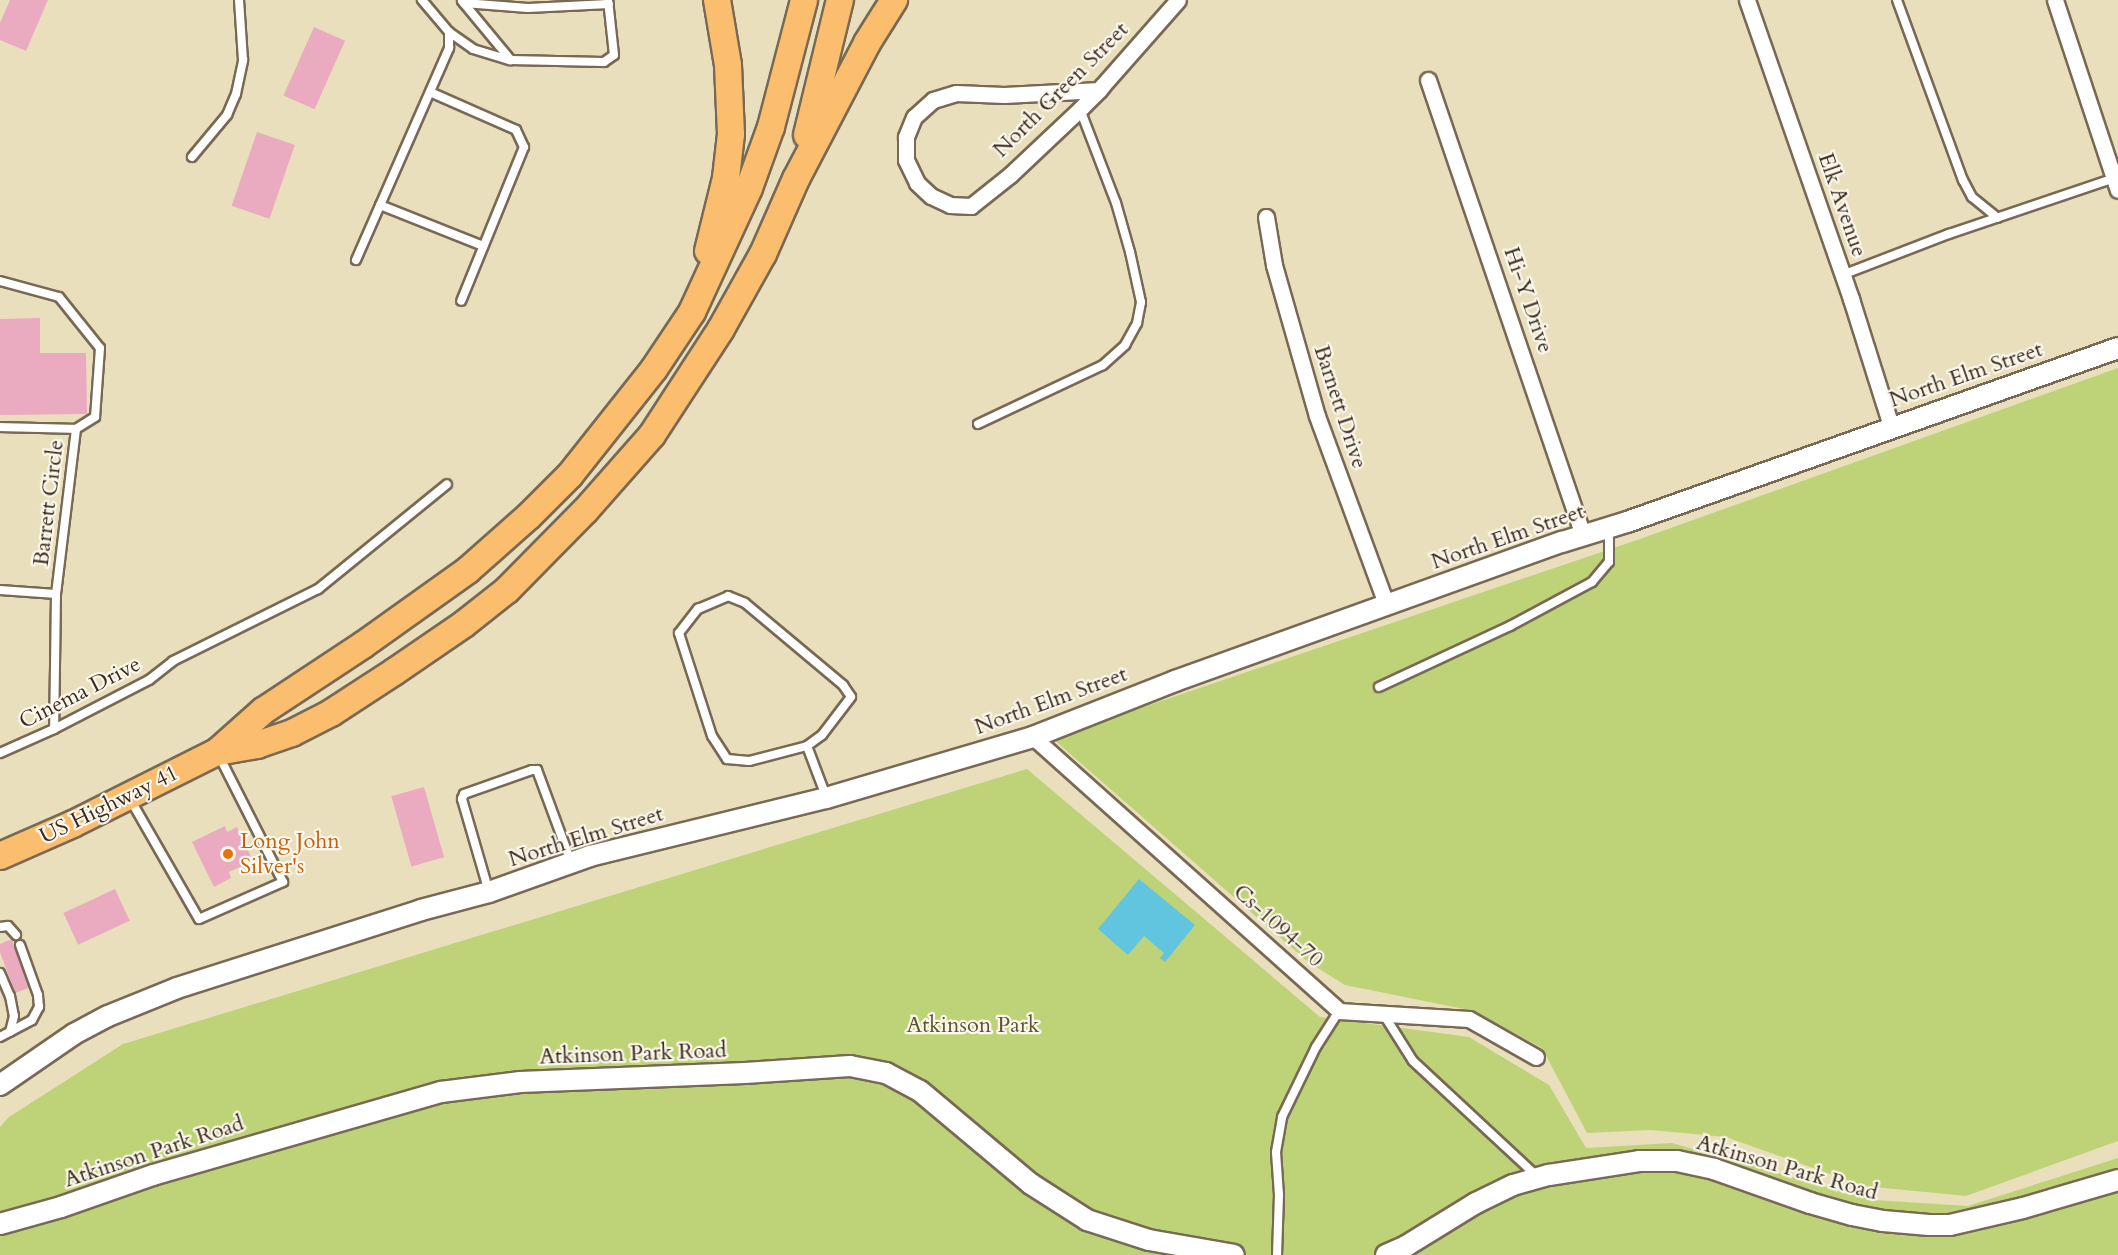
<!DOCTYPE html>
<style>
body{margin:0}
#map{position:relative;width:2118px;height:1255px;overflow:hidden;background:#eadfbc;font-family:Cardo,serif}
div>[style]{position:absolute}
.green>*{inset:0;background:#bed377}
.water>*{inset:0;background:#61c5df}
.building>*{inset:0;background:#eaabc1;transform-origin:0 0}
.roads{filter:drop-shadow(2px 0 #786955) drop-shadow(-2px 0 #786955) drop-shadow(0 2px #786955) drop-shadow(0 -2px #786955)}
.service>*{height:8px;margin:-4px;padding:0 4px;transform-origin:4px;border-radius:4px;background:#fff}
.minor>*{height:15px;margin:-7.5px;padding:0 7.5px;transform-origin:7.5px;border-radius:7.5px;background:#fff}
.tertiary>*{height:20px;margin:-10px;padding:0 10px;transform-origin:10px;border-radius:10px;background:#fff}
.trunk>*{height:26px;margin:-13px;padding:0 13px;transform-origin:13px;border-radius:13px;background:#fbbd6e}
.dots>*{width:16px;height:16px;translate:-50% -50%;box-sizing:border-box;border:3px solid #fbf7ec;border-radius:50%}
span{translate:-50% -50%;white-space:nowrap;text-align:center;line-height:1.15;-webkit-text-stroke:4.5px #fbf7ec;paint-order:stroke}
.street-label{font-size:22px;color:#3b2a1e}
.food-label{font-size:22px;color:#c56008}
.left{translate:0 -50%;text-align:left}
.park-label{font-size:22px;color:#5c5434}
</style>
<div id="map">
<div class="green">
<i style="clip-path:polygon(2118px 368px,2118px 1141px,1966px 1196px,1864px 1186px,1726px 1137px,1651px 1130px,1587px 1133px,1542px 1048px,1474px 1011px,1345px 985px,1308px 962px,1052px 738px,1640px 539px)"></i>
<i style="clip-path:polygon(1027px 769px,1320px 1017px,1469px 1037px,1549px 1085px,1586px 1148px,1672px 1143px,1873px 1200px,1968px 1206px,2118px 1158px,2118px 1255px,0 1255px,0 1127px,9px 1117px,123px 1044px)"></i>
</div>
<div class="water">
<i style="clip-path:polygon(1139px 879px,1195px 925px,1165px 962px,1160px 958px,1164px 953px,1144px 936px,1128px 955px,1098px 929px)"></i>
</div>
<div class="building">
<i style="clip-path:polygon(10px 0,48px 0,26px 51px,0 40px,0 23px)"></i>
<i style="left:314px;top:27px;width:34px;height:75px;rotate:24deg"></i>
<i style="left:257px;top:132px;width:40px;height:78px;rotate:19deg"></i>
<i style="clip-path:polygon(40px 318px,40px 353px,86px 353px,87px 414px,0 415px,0 319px)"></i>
<i style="left:424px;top:787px;width:73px;height:34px;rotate:74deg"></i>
<i style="clip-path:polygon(225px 826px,227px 832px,237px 827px,253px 861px,229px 872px,231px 878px,214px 887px,192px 842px)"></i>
<i style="left:115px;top:889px;width:35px;height:57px;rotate:65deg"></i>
<i style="clip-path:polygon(12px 939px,29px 988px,15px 993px,0 952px,0 944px)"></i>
</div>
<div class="roads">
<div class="service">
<i style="left:1897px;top:0;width:192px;rotate:69.9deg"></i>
<i style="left:1963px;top:180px;width:19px;rotate:62deg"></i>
<i style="left:1972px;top:197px;width:33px;rotate:39deg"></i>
<i style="left:462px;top:1px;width:75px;rotate:50.4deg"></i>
<i style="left:464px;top:3px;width:64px;rotate:4.5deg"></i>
<i style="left:528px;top:8px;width:81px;rotate:-2.8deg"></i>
<i style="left:449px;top:32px;width:29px;rotate:35deg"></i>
<i style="left:473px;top:49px;width:39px;rotate:17deg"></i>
<i style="left:510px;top:60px;width:94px;rotate:1.2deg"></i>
<i style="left:604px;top:62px;width:12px;rotate:-35deg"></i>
<i style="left:614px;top:55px;width:55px;rotate:-96.2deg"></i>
<i style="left:430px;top:92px;width:94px;rotate:23.8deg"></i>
<i style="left:516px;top:130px;width:19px;rotate:65deg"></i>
<i style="left:524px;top:147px;width:166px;rotate:112.2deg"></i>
<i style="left:192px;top:157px;width:55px;rotate:-50.2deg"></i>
<i style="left:227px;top:115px;width:23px;rotate:-67deg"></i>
<i style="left:236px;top:94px;width:35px;rotate:-78deg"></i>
<i style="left:243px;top:60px;width:60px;rotate:-93.8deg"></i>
<i style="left:380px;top:205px;width:111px;rotate:21.7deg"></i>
<i style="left:356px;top:260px;width:232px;rotate:-66.3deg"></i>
<i style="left:449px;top:48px;width:16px;rotate:-90deg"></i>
<i style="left:449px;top:32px;width:42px;rotate:-130.2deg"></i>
<i style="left:1842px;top:275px;width:115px;rotate:-21deg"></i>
<i style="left:1949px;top:234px;width:174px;rotate:-18.7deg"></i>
<i style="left:0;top:281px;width:61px;rotate:15.2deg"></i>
<i style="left:59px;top:297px;width:65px;rotate:51.2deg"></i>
<i style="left:100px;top:348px;width:69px;rotate:94.1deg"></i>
<i style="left:95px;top:417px;width:22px;rotate:148deg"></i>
<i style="left:76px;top:429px;width:166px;rotate:96.9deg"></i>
<i style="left:56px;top:594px;width:135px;rotate:90.8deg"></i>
<i style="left:978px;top:424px;width:138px;rotate:-25.3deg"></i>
<i style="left:1103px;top:365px;width:30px;rotate:-42deg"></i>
<i style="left:1125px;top:345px;width:25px;rotate:-61deg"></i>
<i style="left:1137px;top:323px;width:21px;rotate:-79deg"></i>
<i style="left:1141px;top:302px;width:51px;rotate:-102.4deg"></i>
<i style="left:1130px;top:252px;width:51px;rotate:-105.9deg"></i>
<i style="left:1116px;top:203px;width:101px;rotate:-111deg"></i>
<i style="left:0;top:427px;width:76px;rotate:1.5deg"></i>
<i style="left:0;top:590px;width:56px;rotate:4.1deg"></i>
<i style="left:1379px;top:687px;width:145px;rotate:-25deg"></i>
<i style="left:1510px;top:626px;width:93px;rotate:-28.2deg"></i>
<i style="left:1592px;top:582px;width:26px;rotate:-50deg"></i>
<i style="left:1609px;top:562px;width:33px;rotate:-90deg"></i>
<i style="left:807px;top:746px;width:60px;rotate:165.5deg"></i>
<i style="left:749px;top:761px;width:22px;rotate:-175deg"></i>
<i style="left:727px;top:759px;width:27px;rotate:-123deg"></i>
<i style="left:712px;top:736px;width:108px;rotate:-107.8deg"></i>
<i style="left:679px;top:633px;width:31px;rotate:-52deg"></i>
<i style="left:698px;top:609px;width:33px;rotate:-23deg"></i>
<i style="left:728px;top:596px;width:18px;rotate:22deg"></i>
<i style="left:745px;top:603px;width:128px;rotate:39.9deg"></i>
<i style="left:843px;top:685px;width:14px;rotate:56deg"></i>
<i style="left:851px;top:697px;width:48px;rotate:127.3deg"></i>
<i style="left:822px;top:735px;width:19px;rotate:144deg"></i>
<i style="left:807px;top:746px;width:53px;rotate:69.2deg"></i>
<i style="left:0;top:753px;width:59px;rotate:-24deg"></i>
<i style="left:54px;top:729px;width:107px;rotate:-27.3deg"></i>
<i style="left:149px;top:680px;width:31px;rotate:-38deg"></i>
<i style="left:173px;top:661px;width:162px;rotate:-26.4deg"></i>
<i style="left:318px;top:589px;width:166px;rotate:-39.1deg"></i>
<i style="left:130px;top:799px;width:138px;rotate:60.1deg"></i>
<i style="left:199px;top:919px;width:92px;rotate:-23.8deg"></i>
<i style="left:283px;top:882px;width:141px;rotate:-116.9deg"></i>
<i style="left:489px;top:892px;width:97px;rotate:-106.2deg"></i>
<i style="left:462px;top:799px;width:5px;rotate:-68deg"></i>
<i style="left:464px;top:794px;width:72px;rotate:-19.4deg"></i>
<i style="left:532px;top:770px;width:5px"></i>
<i style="left:537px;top:770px;width:98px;rotate:69.7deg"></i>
<i style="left:0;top:927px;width:8px;rotate:-7deg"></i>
<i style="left:8px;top:926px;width:12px;rotate:48deg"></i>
<i style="left:0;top:973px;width:25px;rotate:67deg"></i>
<i style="left:10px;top:996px;width:20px;rotate:79deg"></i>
<i style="left:14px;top:1016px;width:16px;rotate:104deg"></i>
<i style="left:1384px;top:1015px;width:54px;rotate:57.8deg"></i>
<i style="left:1413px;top:1061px;width:171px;rotate:42.9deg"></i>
<i style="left:0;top:1037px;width:36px;rotate:-28deg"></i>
<i style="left:32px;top:1020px;width:15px;rotate:-62deg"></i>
<i style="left:39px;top:1007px;width:12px;rotate:-95deg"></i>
<i style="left:38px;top:995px;width:53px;rotate:-109.8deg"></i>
<i style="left:1277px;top:1255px;width:60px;rotate:-88.1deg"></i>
<i style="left:1279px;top:1195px;width:43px;rotate:-94deg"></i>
<i style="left:1276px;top:1152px;width:36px;rotate:-80deg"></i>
<i style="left:1282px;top:1117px;width:78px;rotate:-64.1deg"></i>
<i style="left:1316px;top:1047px;width:43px;rotate:-57.4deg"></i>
</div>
<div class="minor">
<i style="left:1747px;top:0;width:317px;rotate:70.8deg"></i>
<i style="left:1851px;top:299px;width:133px;rotate:72.5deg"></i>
<i style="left:2055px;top:0;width:200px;rotate:71.7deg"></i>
<i style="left:1428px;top:80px;width:481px;rotate:71.2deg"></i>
<i style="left:1099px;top:90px;width:95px;rotate:177deg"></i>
<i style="left:1004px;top:95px;width:48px;rotate:-177.6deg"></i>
<i style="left:956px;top:93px;width:24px;rotate:163deg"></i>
<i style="left:933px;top:100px;width:25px;rotate:138deg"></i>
<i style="left:914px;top:117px;width:22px;rotate:112deg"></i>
<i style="left:906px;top:137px;width:23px;rotate:90deg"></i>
<i style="left:906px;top:160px;width:25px;rotate:64deg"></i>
<i style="left:917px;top:183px;width:19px;rotate:43deg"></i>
<i style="left:931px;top:196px;width:21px;rotate:25deg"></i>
<i style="left:950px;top:205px;width:21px;rotate:3deg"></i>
<i style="left:971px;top:206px;width:50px;rotate:-38.5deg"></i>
<i style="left:1010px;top:175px;width:96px;rotate:-43.3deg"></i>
<i style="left:1080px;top:109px;width:27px;rotate:-45deg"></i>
<i style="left:1099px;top:90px;width:6px;rotate:-51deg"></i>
<i style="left:1103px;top:85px;width:113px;rotate:-48.6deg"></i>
<i style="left:1266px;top:217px;width:49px;rotate:80.5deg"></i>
<i style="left:1274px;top:265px;width:157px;rotate:74.1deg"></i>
<i style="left:1317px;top:416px;width:202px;rotate:69.8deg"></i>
<i style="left:1033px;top:737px;width:411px;rotate:41.8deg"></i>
<i style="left:1339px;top:1011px;width:130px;rotate:3.5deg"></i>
<i style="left:1469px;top:1019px;width:77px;rotate:29.6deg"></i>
</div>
<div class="tertiary">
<i style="left:0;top:1085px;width:90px;rotate:-34.6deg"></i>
<i style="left:74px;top:1034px;width:38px;rotate:-28deg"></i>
<i style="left:108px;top:1016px;width:74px;rotate:-22.1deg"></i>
<i style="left:177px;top:988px;width:256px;rotate:-17.7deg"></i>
<i style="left:421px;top:910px;width:70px;rotate:-14.8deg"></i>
<i style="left:489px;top:892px;width:107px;rotate:-19.6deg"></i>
<i style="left:590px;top:856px;width:243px;rotate:-13.8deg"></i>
<i style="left:826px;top:798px;width:216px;rotate:-16.4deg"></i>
<i style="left:1033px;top:737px;width:153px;rotate:-21.5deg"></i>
<i style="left:1175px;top:681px;width:411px;rotate:-19.8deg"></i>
<i style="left:1562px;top:542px;width:68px;rotate:-17.1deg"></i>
<i style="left:1627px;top:522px;width:521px;rotate:-19.51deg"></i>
<i style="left:0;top:1224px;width:63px;rotate:-15.6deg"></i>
<i style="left:61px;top:1207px;width:97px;rotate:-19.2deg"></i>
<i style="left:153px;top:1175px;width:300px;rotate:-16.1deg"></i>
<i style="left:441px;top:1092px;width:80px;rotate:-7.2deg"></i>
<i style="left:520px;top:1082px;width:225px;rotate:-2.3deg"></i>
<i style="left:745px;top:1073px;width:105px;rotate:-3.8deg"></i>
<i style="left:850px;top:1066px;width:37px;rotate:11deg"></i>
<i style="left:886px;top:1073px;width:38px;rotate:28deg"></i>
<i style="left:920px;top:1091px;width:145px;rotate:40deg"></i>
<i style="left:1031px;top:1184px;width:67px;rotate:32.7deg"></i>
<i style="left:1087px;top:1220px;width:65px;rotate:17.9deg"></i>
<i style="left:1149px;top:1240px;width:86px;rotate:10deg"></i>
<i style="left:1386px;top:1255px;width:22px;rotate:-24deg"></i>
<i style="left:1406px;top:1246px;width:82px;rotate:-31.6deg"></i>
<i style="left:1476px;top:1203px;width:41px;rotate:-25.9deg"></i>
<i style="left:1513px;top:1185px;width:37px;rotate:-16deg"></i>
<i style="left:1549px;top:1175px;width:91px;rotate:-8.8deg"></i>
<i style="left:1639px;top:1161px;width:38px"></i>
<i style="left:1677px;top:1161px;width:38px;rotate:12deg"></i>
<i style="left:1714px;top:1169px;width:102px;rotate:19.5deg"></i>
<i style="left:1810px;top:1203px;width:44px;rotate:15.9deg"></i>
<i style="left:1852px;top:1215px;width:32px;rotate:11deg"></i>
<i style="left:1883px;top:1221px;width:46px;rotate:5deg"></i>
<i style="left:1929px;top:1225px;width:21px"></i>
<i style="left:1950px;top:1225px;width:75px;rotate:-13.1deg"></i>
<i style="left:2023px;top:1208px;width:99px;rotate:-16.4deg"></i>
</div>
<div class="trunk">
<i style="left:807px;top:135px;width:139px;rotate:-76.3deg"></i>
<i style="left:708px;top:251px;width:75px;rotate:-76.1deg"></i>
<i style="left:726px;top:178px;width:44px;rotate:-83.5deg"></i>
<i style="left:731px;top:134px;width:69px;rotate:-92.5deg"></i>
<i style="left:728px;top:65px;width:66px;rotate:-99.6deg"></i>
<i style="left:217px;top:752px;width:41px;rotate:-9.9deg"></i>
<i style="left:257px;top:745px;width:37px;rotate:-19deg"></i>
<i style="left:292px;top:733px;width:44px;rotate:-27.1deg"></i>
<i style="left:331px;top:713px;width:75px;rotate:-33.1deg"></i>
<i style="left:394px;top:672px;width:85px;rotate:-34.4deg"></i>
<i style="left:464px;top:624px;width:55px;rotate:-38.3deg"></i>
<i style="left:507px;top:590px;width:111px;rotate:-45.4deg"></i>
<i style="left:585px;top:511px;width:101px;rotate:-48.6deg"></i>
<i style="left:652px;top:435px;width:126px;rotate:-56.9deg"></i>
<i style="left:721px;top:329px;width:86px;rotate:-60.8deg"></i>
<i style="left:763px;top:254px;width:82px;rotate:-66.3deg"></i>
<i style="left:796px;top:179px;width:153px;rotate:-62.4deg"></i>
<i style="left:867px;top:43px;width:51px;rotate:-57.9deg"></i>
<i style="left:0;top:856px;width:80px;rotate:-23.7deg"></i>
<i style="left:73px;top:824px;width:161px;rotate:-26.6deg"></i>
<i style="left:217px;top:752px;width:62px;rotate:-41.7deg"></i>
<i style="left:263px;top:711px;width:120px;rotate:-33.4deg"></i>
<i style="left:363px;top:645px;width:129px;rotate:-35.5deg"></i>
<i style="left:468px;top:570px;width:81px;rotate:-41.5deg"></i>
<i style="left:529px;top:516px;width:58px;rotate:-45deg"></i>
<i style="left:570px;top:475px;width:135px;rotate:-51.6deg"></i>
<i style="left:654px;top:369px;width:69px;rotate:-56.3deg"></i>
<i style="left:692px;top:312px;width:136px;rotate:-65.3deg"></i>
<i style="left:749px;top:188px;width:65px;rotate:-70.2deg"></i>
<i style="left:771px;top:127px;width:131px;rotate:-75.4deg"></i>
</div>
</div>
<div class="dots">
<i style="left:228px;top:854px;background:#e8710a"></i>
</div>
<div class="street-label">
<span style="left:1061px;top:90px;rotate:-45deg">North Green Street</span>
<span style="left:1842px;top:205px;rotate:71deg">Elk Avenue</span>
<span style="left:1528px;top:300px;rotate:71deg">Hi-Y Drive</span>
<span style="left:1966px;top:375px;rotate:-19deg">North Elm Street</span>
<span style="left:1340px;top:407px;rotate:72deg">Barnett Drive</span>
<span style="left:49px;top:503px;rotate:-83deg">Barrett Circle</span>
<span style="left:1508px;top:537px;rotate:-19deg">North Elm Street</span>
<span style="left:80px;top:693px;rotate:-27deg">Cinema Drive</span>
<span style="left:1051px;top:701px;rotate:-20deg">North Elm Street</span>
<span style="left:109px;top:805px;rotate:-26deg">US Highway 41</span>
<span style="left:586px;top:837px;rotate:-17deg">North Elm Street</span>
<span style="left:1278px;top:926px;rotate:42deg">Cs-1094-70</span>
<span style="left:633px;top:1054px;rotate:-2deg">Atkinson Park Road</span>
<span style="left:154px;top:1152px;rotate:-18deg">Atkinson Park Road</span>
<span style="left:1787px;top:1168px;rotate:16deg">Atkinson Park Road</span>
</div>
<div class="food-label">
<span class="left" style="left:240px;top:854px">Long John<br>Silver's</span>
</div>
<div class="park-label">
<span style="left:973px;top:1026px">Atkinson Park</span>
</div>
</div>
